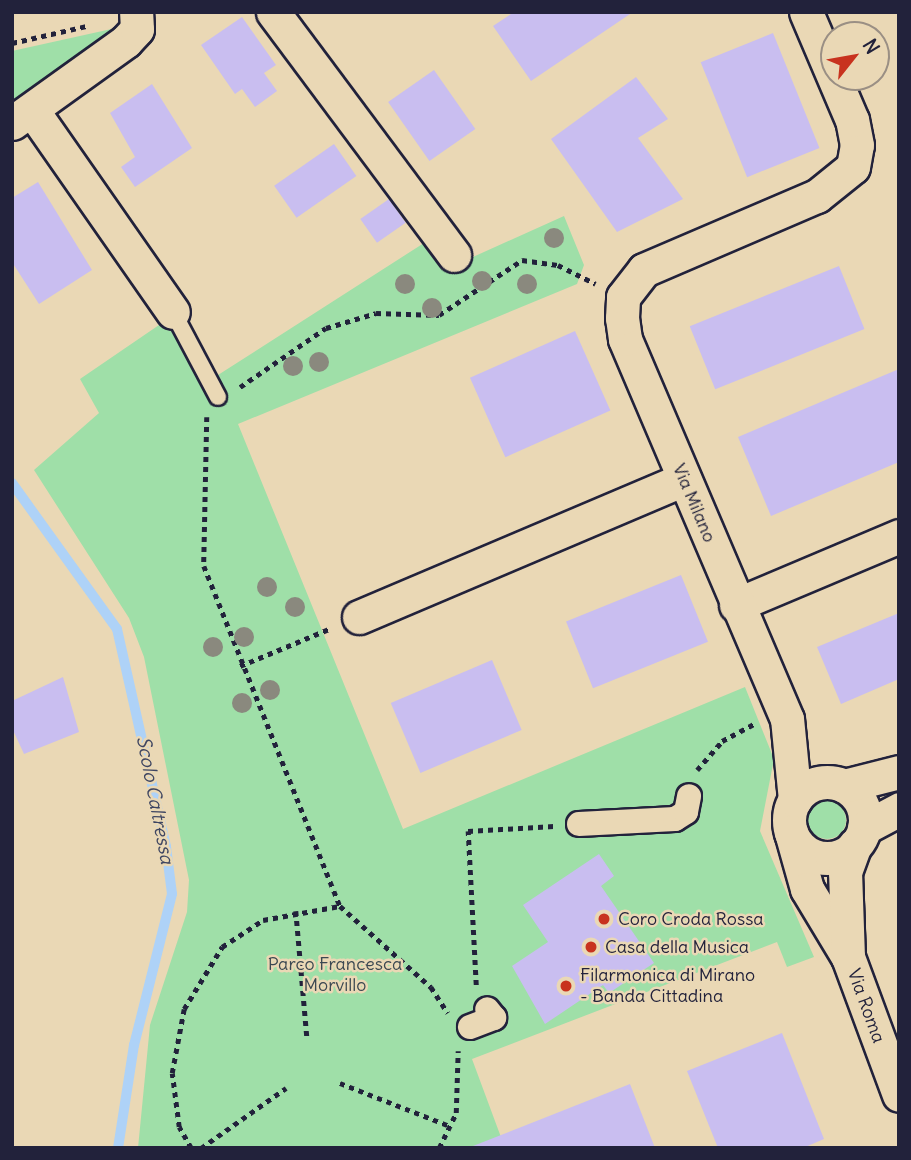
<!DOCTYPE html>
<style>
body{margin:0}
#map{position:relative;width:911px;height:1160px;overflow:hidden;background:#ead8b5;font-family:Delius,sans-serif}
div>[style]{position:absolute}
.green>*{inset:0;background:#9fdfa8}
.round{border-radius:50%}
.stream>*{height:10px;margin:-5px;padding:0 5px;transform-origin:5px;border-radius:5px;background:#aed2f7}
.building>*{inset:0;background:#c9bef0;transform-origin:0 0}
.path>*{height:4.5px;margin-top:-2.25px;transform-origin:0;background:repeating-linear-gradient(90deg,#22223b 0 5px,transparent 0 10px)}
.roads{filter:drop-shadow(2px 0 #22223b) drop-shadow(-2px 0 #22223b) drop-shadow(0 2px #22223b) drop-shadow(0 -2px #22223b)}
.service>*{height:16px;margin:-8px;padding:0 8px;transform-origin:8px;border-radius:8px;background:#ead8b5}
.pedestrian>*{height:24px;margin:-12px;padding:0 12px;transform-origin:12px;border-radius:12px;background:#ead8b5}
.minor>*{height:33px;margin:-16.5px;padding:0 16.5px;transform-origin:16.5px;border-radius:16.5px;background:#ead8b5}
.minor>.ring{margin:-16.5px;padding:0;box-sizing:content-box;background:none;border:33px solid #ead8b5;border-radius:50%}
.trees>*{width:20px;height:20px;margin:-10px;border-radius:50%;background:#8a897e}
.dots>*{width:19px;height:19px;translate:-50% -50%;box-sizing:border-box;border:4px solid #ead8b5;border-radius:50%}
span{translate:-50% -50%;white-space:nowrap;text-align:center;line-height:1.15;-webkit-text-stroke:5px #ead8b5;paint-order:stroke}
.street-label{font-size:18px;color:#22223b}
.poi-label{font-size:18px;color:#22223b}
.left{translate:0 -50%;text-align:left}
.park-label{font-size:18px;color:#3b4851}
.water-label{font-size:19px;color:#3e4561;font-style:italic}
.frame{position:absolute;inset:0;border:14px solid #22223b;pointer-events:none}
.north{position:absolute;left:820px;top:21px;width:70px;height:70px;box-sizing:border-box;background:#ead8b5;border:2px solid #9a8f84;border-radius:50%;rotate:59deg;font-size:19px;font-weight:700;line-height:28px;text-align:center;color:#22223b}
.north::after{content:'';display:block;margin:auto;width:24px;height:32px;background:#c8321e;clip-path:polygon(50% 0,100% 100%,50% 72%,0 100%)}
</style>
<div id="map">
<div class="green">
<i style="clip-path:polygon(116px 28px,98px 48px,12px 102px,12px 51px)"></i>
<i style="clip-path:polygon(564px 216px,584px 265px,577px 284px,238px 424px,403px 829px,745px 687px,774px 759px,760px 831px,814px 957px,787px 967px,777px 942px,472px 1059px,505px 1148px,138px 1148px,150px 1025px,187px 912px,189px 880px,144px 657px,129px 618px,34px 470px,99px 413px,80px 379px,181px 310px,218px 375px,424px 243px,444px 270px)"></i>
<i class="round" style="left:808px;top:801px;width:38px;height:38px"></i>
</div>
<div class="stream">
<i style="left:12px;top:483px;width:180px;rotate:54.3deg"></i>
<i style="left:117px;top:629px;width:223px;rotate:77.3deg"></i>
<i style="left:166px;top:847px;width:47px;rotate:82.7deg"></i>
<i style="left:172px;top:894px;width:156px;rotate:104.1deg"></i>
<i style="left:134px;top:1045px;width:104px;rotate:98.8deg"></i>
</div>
<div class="building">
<i style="clip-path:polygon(514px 12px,633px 12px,531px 81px,493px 26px)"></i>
<i style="clip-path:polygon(242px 17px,276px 65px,264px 73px,277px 91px,255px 107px,242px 89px,235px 94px,201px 45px)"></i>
<i style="left:773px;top:33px;width:124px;height:78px;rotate:68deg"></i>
<i style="left:434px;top:70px;width:72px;height:56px;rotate:55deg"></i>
<i style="clip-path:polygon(636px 77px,668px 119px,638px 138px,683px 199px,617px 232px,551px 139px)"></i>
<i style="clip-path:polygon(152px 84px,192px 148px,135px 187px,121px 167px,135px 157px,110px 113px)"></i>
<i style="left:334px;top:144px;width:39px;height:73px;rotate:55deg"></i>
<i style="clip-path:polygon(38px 182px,92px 270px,39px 304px,12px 262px,12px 198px)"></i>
<i style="left:389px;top:199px;width:29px;height:35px;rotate:55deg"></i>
<i style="left:839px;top:266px;width:68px;height:161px;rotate:68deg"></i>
<i style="left:575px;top:331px;width:87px;height:115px;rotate:66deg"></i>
<i style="clip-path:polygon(899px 369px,899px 462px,771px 516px,738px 437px)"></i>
<i style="left:681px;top:575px;width:72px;height:124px;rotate:68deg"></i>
<i style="clip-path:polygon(899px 613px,899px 679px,841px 704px,817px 647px)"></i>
<i style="left:492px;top:660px;width:76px;height:110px;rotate:67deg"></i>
<i style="clip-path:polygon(63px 677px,79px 732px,24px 754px,12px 728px,12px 701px)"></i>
<i style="clip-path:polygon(599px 854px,614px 876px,601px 886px,654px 963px,609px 993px,603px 985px,545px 1024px,512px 966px,548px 942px,523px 905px)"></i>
<i style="clip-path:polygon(782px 1033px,824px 1139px,803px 1148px,718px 1148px,687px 1071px)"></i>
<i style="clip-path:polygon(630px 1084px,655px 1148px,473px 1148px,473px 1146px)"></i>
</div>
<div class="path">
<i style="left:12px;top:43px;width:77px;rotate:-12.8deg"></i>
<i style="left:240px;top:387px;width:104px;rotate:-34.5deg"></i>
<i style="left:326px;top:328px;width:52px;rotate:-16.7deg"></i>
<i style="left:376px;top:313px;width:63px;rotate:1.8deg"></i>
<i style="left:439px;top:315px;width:100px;rotate:-33.5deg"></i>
<i style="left:522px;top:260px;width:36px;rotate:8deg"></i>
<i style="left:558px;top:265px;width:42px;rotate:26.6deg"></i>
<i style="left:207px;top:417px;width:149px;rotate:91.2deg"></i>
<i style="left:204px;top:566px;width:366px;rotate:68.2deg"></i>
<i style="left:240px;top:666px;width:96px;rotate:-22.6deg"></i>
<i style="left:697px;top:770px;width:38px;rotate:-49deg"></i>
<i style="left:722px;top:741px;width:36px;rotate:-28deg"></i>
<i style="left:296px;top:911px;width:126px;rotate:85deg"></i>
<i style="left:476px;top:985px;width:154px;rotate:-93deg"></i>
<i style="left:468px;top:831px;width:86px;rotate:-3.3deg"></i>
<i style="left:340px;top:1083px;width:118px;rotate:21.4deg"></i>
<i style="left:191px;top:1148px;width:24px;rotate:-120deg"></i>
<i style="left:179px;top:1127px;width:54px;rotate:-97.4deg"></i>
<i style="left:172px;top:1073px;width:65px;rotate:-79.4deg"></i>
<i style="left:184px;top:1009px;width:73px;rotate:-58.5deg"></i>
<i style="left:222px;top:947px;width:49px;rotate:-33.4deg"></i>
<i style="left:263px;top:920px;width:78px;rotate:-10.3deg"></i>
<i style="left:340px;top:906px;width:122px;rotate:41.7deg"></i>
<i style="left:431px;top:987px;width:31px;rotate:57deg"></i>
<i style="left:201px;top:1148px;width:104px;rotate:-35.2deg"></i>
<i style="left:439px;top:1148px;width:39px;rotate:-64deg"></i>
<i style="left:456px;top:1113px;width:62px;rotate:-88.2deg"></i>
</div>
<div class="roads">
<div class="service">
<i style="left:173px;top:312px;width:96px;rotate:62.1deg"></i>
</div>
<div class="pedestrian">
<i style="left:579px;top:824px;width:96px;rotate:-3deg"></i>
<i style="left:675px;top:819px;width:13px;rotate:-32deg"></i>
<i style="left:686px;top:812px;width:16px;rotate:-79deg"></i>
<i style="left:470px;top:1027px;width:26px;rotate:-21deg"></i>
<i style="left:494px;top:1018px;width:11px;rotate:-128deg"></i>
</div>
<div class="minor">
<i style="left:273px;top:12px;width:303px;rotate:53.3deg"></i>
<i style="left:32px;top:110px;width:246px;rotate:55.1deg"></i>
<i style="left:12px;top:123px;width:140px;rotate:-35.7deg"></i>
<i style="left:126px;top:41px;width:16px;rotate:-47deg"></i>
<i style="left:137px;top:29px;width:17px;rotate:-93deg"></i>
<i style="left:736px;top:605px;width:177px;rotate:-22.9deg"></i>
<i style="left:359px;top:617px;width:353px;rotate:-23deg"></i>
<i class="ring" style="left:789px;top:782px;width:43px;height:43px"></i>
<i style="left:844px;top:786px;width:57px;rotate:-14.3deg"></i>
<i style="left:795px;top:800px;width:81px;rotate:-95.6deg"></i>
<i style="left:787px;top:719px;width:413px;rotate:-113.1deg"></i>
<i style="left:625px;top:339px;width:21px;rotate:-98deg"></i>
<i style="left:622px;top:318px;width:21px;rotate:-87deg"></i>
<i style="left:623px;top:297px;width:34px;rotate:-52deg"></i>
<i style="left:644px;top:270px;width:188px;rotate:-23.2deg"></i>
<i style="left:817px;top:196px;width:46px;rotate:-38.9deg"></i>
<i style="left:853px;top:167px;width:22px;rotate:-80deg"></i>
<i style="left:857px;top:145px;width:25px;rotate:-101deg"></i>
<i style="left:852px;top:120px;width:117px;rotate:-113.1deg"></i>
<i style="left:864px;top:828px;width:40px;rotate:-28deg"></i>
<i style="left:791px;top:832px;width:59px;rotate:74.3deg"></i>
<i style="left:807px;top:889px;width:79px;rotate:58.9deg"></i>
<i style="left:848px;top:957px;width:147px;rotate:69.7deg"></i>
<i style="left:848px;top:957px;width:85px;rotate:-92deg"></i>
<i style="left:845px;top:872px;width:29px;rotate:-70deg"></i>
</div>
</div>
<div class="trees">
<i style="left:554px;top:238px"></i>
<i style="left:482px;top:281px"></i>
<i style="left:405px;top:284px"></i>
<i style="left:527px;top:284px"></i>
<i style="left:432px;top:308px"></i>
<i style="left:319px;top:362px"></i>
<i style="left:293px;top:366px"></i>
<i style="left:267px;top:587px"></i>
<i style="left:295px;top:607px"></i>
<i style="left:244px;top:637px"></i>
<i style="left:213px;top:647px"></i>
<i style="left:270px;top:690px"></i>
<i style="left:242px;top:703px"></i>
</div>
<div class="dots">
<i style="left:604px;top:919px;background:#c8321e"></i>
<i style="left:591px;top:947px;background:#c8321e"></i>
<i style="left:566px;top:986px;background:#c8321e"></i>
</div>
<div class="street-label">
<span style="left:694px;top:503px;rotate:67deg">Via Milano</span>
<span style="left:866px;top:1006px;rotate:70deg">Via Roma</span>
</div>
<div class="poi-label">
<span class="left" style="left:618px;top:919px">Coro Croda Rossa</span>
<span class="left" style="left:605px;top:947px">Casa della Musica</span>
<span class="left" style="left:580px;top:986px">Filarmonica di Mirano<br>- Banda Cittadina</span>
</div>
<div class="park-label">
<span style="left:335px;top:975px">Parco Francesca<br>Morvillo</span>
</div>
<div class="water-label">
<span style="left:155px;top:800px;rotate:79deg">Scolo Caltressa</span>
</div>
<div class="frame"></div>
<div class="north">N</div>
</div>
